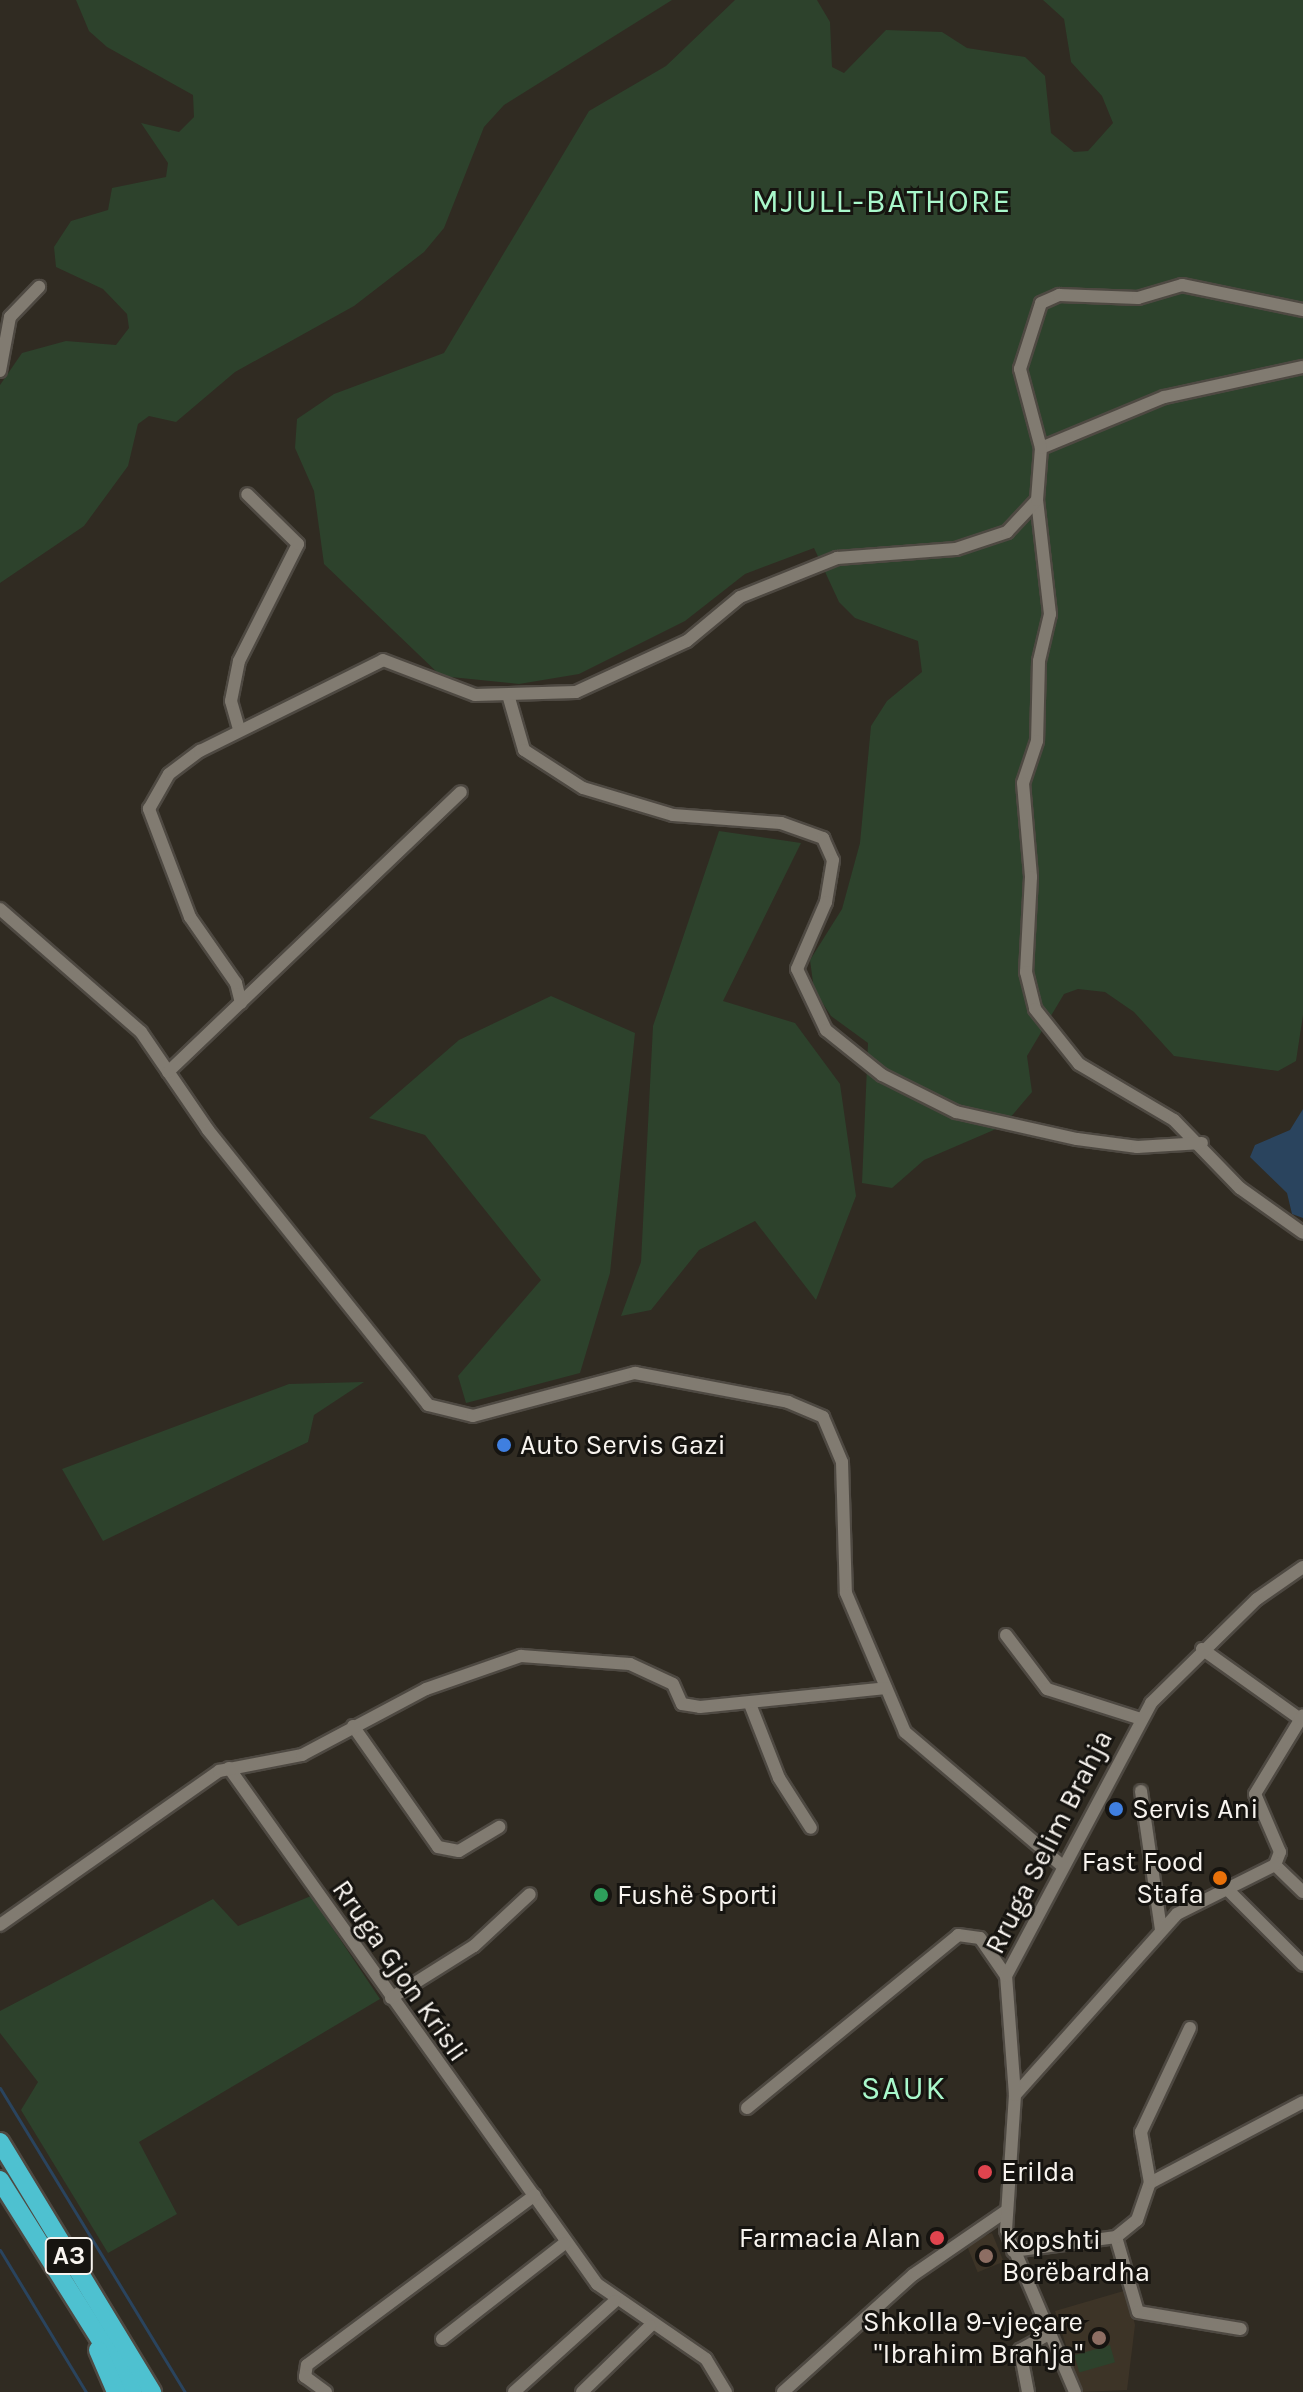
<!DOCTYPE html>
<meta charset="utf-8">
<style>
body{margin:0}
#map{position:relative;width:1303px;height:2392px;overflow:hidden;background:#302b22;font-family:Karla,sans-serif}
div>[style]{position:absolute}
.built>*{inset:0;background:#3d3427;transform-origin:0 0}
.green>*{inset:0;background:#2d422c;transform-origin:0 0}
.water>*{inset:0;background:#2a445e}
.stream>*{height:3px;margin:-1.5px;padding:0 1.5px;transform-origin:1.5px;border-radius:1.5px;background:#2a445e}
.roads{filter:drop-shadow(2px 0 #4e4942) drop-shadow(-2px 0 #4e4942) drop-shadow(0 2px #4e4942) drop-shadow(0 -2px #4e4942)}
.minor>*{height:12px;margin:-6px;padding:0 6px;transform-origin:6px;border-radius:6px;background:#817b71}
.highway>*{height:18px;margin:-9px;padding:0 9px;transform-origin:9px;border-radius:9px;background:#4ec1d0}
.dots>*{width:22px;height:22px;translate:-50% -50%;box-sizing:border-box;border:4px solid #161410;border-radius:50%}
span{translate:-50% -50%;white-space:nowrap;text-align:center;line-height:1.15;-webkit-text-stroke:6px #161410;paint-order:stroke}
.shield-label span{padding:2px 6px;background:#161410;border:2px solid;border-radius:6px;-webkit-text-stroke-width:0}
.shield-label{font-size:26px;color:#f8f4ef;font-weight:700}
.poi-label{font-size:28px;color:#f8f4ef}
.left{translate:0 -50%;text-align:left}
.right{translate:-100% -50%;text-align:right}
.street-label{font-size:28px;color:#f8f4ef}
.quarter-label{font-size:32px;color:#a9f8cb;letter-spacing:2px}
</style>
<div id="map">
<div class="built">
<i style="left:992px;top:2233px;width:31px;height:28px;rotate:68deg"></i>
<i style="clip-path:polygon(1127px 2290px,1135px 2325px,1127px 2390px,1081px 2392px,1055px 2311px)"></i>
</div>
<div class="green">
<i style="clip-path:polygon(76px 0,672px 0,504px 105px,484px 127px,444px 228px,424px 252px,354px 306px,235px 372px,176px 422px,149px 416px,138px 424px,128px 466px,84px 526px,0 583px,0 385px,22px 353px,66px 341px,116px 345px,129px 328px,127px 314px,103px 289px,56px 267px,54px 247px,71px 221px,108px 210px,112px 188px,166px 177px,168px 163px,141px 123px,179px 132px,194px 117px,193px 95px,107px 47px,89px 31px)"></i>
<i style="clip-path:polygon(735px 0,817px 0,830px 22px,832px 67px,844px 73px,886px 30px,942px 32px,967px 48px,1025px 57px,1045px 76px,1051px 133px,1074px 152px,1088px 151px,1113px 123px,1102px 96px,1071px 62px,1064px 19px,1043px 0,1303px 0,1303px 1015px,1296px 1061px,1278px 1071px,1174px 1056px,1134px 1012px,1105px 992px,1078px 989px,1064px 994px,1027px 1056px,1032px 1092px,1003px 1126px,924px 1160px,892px 1188px,862px 1183px,868px 1043px,831px 1016px,814px 990px,810px 960px,842px 909px,860px 843px,871px 726px,887px 701px,922px 672px,918px 641px,855px 618px,839px 602px,814px 548px,745px 574px,685px 621px,579px 674px,519px 684px,441px 676px,324px 564px,314px 491px,295px 448px,297px 419px,334px 394px,444px 353px,589px 111px,666px 66px)"></i>
<i style="clip-path:polygon(719px 831px,801px 843px,723px 1001px,795px 1023px,840px 1084px,856px 1196px,816px 1300px,755px 1221px,699px 1250px,651px 1310px,621px 1316px,641px 1262px,653px 1026px)"></i>
<i style="clip-path:polygon(551px 996px,635px 1033px,610px 1273px,580px 1373px,466px 1403px,458px 1376px,541px 1280px,425px 1135px,369px 1118px,459px 1040px)"></i>
<i style="clip-path:polygon(364px 1382px,314px 1415px,308px 1442px,103px 1541px,62px 1469px,289px 1384px)"></i>
<i style="clip-path:polygon(311px 1896px,380px 1999px,139px 2142px,177px 2214px,108px 2253px,21px 2110px,38px 2082px,0 2033px,0 2011px,213px 1899px,238px 1926px)"></i>
<i style="left:1110px;top:2345px;width:18px;height:37px;rotate:74deg"></i>
</div>
<div class="water">
<i style="clip-path:polygon(1303px 1109px,1303px 1218px,1292px 1214px,1287px 1193px,1250px 1157px,1255px 1145px,1290px 1130px)"></i>
</div>
<div class="stream">
<i style="left:0;top:2088px;width:356px;rotate:58.7deg"></i>
<i style="left:0;top:2250px;width:166px;rotate:58.8deg"></i>
</div>
<div class="roads">
<div class="minor">
<i style="left:0;top:371px;width:55px;rotate:-79.5deg"></i>
<i style="left:10px;top:317px;width:42px;rotate:-46deg"></i>
<i style="left:1041px;top:448px;width:133px;rotate:-22.5deg"></i>
<i style="left:1164px;top:397px;width:142px;rotate:-12.2deg"></i>
<i style="left:1037px;top:500px;width:115px;rotate:83.5deg"></i>
<i style="left:1050px;top:614px;width:48px;rotate:103.2deg"></i>
<i style="left:1039px;top:661px;width:80px;rotate:91.4deg"></i>
<i style="left:1037px;top:741px;width:44px;rotate:108.4deg"></i>
<i style="left:1023px;top:783px;width:94px;rotate:85.1deg"></i>
<i style="left:1031px;top:877px;width:95px;rotate:93deg"></i>
<i style="left:1026px;top:972px;width:38px;rotate:76deg"></i>
<i style="left:1035px;top:1009px;width:70px;rotate:51.3deg"></i>
<i style="left:1079px;top:1064px;width:110px;rotate:30.5deg"></i>
<i style="left:1174px;top:1120px;width:95px;rotate:45.9deg"></i>
<i style="left:1240px;top:1188px;width:77px;rotate:35.5deg"></i>
<i style="left:509px;top:698px;width:54px;rotate:73.9deg"></i>
<i style="left:524px;top:750px;width:70px;rotate:32.8deg"></i>
<i style="left:583px;top:788px;width:94px;rotate:16.7deg"></i>
<i style="left:673px;top:815px;width:108px;rotate:4.2deg"></i>
<i style="left:781px;top:823px;width:45px;rotate:19.7deg"></i>
<i style="left:823px;top:838px;width:24px;rotate:66deg"></i>
<i style="left:833px;top:860px;width:43px;rotate:99.5deg"></i>
<i style="left:826px;top:902px;width:73px;rotate:113.4deg"></i>
<i style="left:797px;top:969px;width:68px;rotate:64.6deg"></i>
<i style="left:826px;top:1030px;width:72px;rotate:38.8deg"></i>
<i style="left:882px;top:1075px;width:83px;rotate:26.6deg"></i>
<i style="left:956px;top:1112px;width:124px;rotate:12.6deg"></i>
<i style="left:1077px;top:1139px;width:61px;rotate:7.6deg"></i>
<i style="left:1137px;top:1147px;width:65px;rotate:-3.5deg"></i>
<i style="left:239px;top:729px;width:29px;rotate:-106deg"></i>
<i style="left:231px;top:701px;width:41px;rotate:-78.7deg"></i>
<i style="left:239px;top:661px;width:131px;rotate:-63.2deg"></i>
<i style="left:298px;top:544px;width:71px;rotate:-135.6deg"></i>
<i style="left:0;top:909px;width:187px;rotate:41.1deg"></i>
<i style="left:141px;top:1032px;width:119px;rotate:55.6deg"></i>
<i style="left:208px;top:1130px;width:352px;rotate:51.3deg"></i>
<i style="left:428px;top:1405px;width:46px;rotate:13.7deg"></i>
<i style="left:473px;top:1416px;width:168px;rotate:-14.9deg"></i>
<i style="left:635px;top:1373px;width:156px;rotate:10.7deg"></i>
<i style="left:788px;top:1402px;width:38px;rotate:23deg"></i>
<i style="left:823px;top:1417px;width:49px;rotate:67.1deg"></i>
<i style="left:842px;top:1462px;width:131px;rotate:88.3deg"></i>
<i style="left:846px;top:1593px;width:151px;rotate:67deg"></i>
<i style="left:905px;top:1732px;width:204px;rotate:40.4deg"></i>
<i style="left:241px;top:1003px;width:21px;rotate:-104deg"></i>
<i style="left:236px;top:983px;width:80px;rotate:-124.9deg"></i>
<i style="left:190px;top:917px;width:116px;rotate:-110.8deg"></i>
<i style="left:149px;top:809px;width:40px;rotate:-60.3deg"></i>
<i style="left:169px;top:774px;width:39px;rotate:-37deg"></i>
<i style="left:200px;top:751px;width:204px;rotate:-26.4deg"></i>
<i style="left:383px;top:660px;width:98px;rotate:20.8deg"></i>
<i style="left:475px;top:695px;width:101px;rotate:-1.7deg"></i>
<i style="left:576px;top:692px;width:122px;rotate:-24.7deg"></i>
<i style="left:687px;top:641px;width:69px;rotate:-39.7deg"></i>
<i style="left:740px;top:597px;width:105px;rotate:-21.9deg"></i>
<i style="left:837px;top:558px;width:119px;rotate:-4.3deg"></i>
<i style="left:956px;top:549px;width:54px;rotate:-18.4deg"></i>
<i style="left:1007px;top:532px;width:44px;rotate:-46.8deg"></i>
<i style="left:1037px;top:500px;width:52px;rotate:-85.6deg"></i>
<i style="left:1041px;top:448px;width:82px;rotate:-104.9deg"></i>
<i style="left:1020px;top:369px;width:69px;rotate:-72.3deg"></i>
<i style="left:1041px;top:303px;width:20px;rotate:-24deg"></i>
<i style="left:1059px;top:295px;width:79px;rotate:2.2deg"></i>
<i style="left:1138px;top:298px;width:46px;rotate:-16.5deg"></i>
<i style="left:1182px;top:285px;width:124px;rotate:11.7deg"></i>
<i style="left:168px;top:1072px;width:405px;rotate:-43.7deg"></i>
<i style="left:1006px;top:1635px;width:68px;rotate:52.8deg"></i>
<i style="left:1047px;top:1689px;width:99px;rotate:17.7deg"></i>
<i style="left:1202px;top:1649px;width:120px;rotate:35.5deg"></i>
<i style="left:750px;top:1704px;width:79px;rotate:68.6deg"></i>
<i style="left:779px;top:1778px;width:59px;rotate:57.4deg"></i>
<i style="left:353px;top:1726px;width:148px;rotate:54.9deg"></i>
<i style="left:438px;top:1847px;width:21px;rotate:11deg"></i>
<i style="left:459px;top:1851px;width:47px;rotate:-31deg"></i>
<i style="left:229px;top:1768px;width:634px;rotate:54.5deg"></i>
<i style="left:597px;top:2284px;width:132px;rotate:34.5deg"></i>
<i style="left:706px;top:2359px;width:39px;rotate:59deg"></i>
<i style="left:1141px;top:1791px;width:140px;rotate:81.8deg"></i>
<i style="left:1275px;top:1865px;width:14px;rotate:-69deg"></i>
<i style="left:1280px;top:1852px;width:63px;rotate:-113.3deg"></i>
<i style="left:1255px;top:1794px;width:92px;rotate:-58.7deg"></i>
<i style="left:1275px;top:1865px;width:39px;rotate:44deg"></i>
<i style="left:1225px;top:1887px;width:110px;rotate:45deg"></i>
<i style="left:0;top:1925px;width:268px;rotate:-35.1deg"></i>
<i style="left:219px;top:1771px;width:85px;rotate:-10.9deg"></i>
<i style="left:302px;top:1755px;width:140px;rotate:-28deg"></i>
<i style="left:426px;top:1689px;width:101px;rotate:-19.2deg"></i>
<i style="left:521px;top:1656px;width:109px;rotate:4.2deg"></i>
<i style="left:630px;top:1664px;width:47px;rotate:24.9deg"></i>
<i style="left:673px;top:1684px;width:22px;rotate:66deg"></i>
<i style="left:682px;top:1704px;width:18px;rotate:9deg"></i>
<i style="left:700px;top:1707px;width:187px;rotate:-5.8deg"></i>
<i style="left:391px;top:1998px;width:98px;rotate:-32.1deg"></i>
<i style="left:474px;top:1946px;width:76px;rotate:-42.9deg"></i>
<i style="left:1015px;top:2095px;width:243px;rotate:-48.2deg"></i>
<i style="left:1177px;top:1914px;width:110px;rotate:-26.6deg"></i>
<i style="left:747px;top:2108px;width:273px;rotate:-39.3deg"></i>
<i style="left:958px;top:1935px;width:22px;rotate:8deg"></i>
<i style="left:980px;top:1938px;width:46px;rotate:55.6deg"></i>
<i style="left:1150px;top:2183px;width:173px;rotate:-27.9deg"></i>
<i style="left:1116px;top:2237px;width:78px;rotate:73.7deg"></i>
<i style="left:1138px;top:2312px;width:104px;rotate:9.4deg"></i>
<i style="left:1013px;top:2251px;width:104px;rotate:-7.7deg"></i>
<i style="left:1116px;top:2237px;width:27px;rotate:-39deg"></i>
<i style="left:1137px;top:2220px;width:39px;rotate:-71deg"></i>
<i style="left:1150px;top:2183px;width:52px;rotate:-100deg"></i>
<i style="left:1141px;top:2132px;width:115px;rotate:-64.8deg"></i>
<i style="left:442px;top:2339px;width:156px;rotate:-38deg"></i>
<i style="left:326px;top:2392px;width:26px;rotate:-144deg"></i>
<i style="left:305px;top:2377px;width:12px;rotate:-81deg"></i>
<i style="left:307px;top:2365px;width:284px;rotate:-36.7deg"></i>
<i style="left:514px;top:2392px;width:136px;rotate:-42deg"></i>
<i style="left:582px;top:2392px;width:95px;rotate:-44.1deg"></i>
<i style="left:783px;top:2392px;width:175px;rotate:-42deg"></i>
<i style="left:913px;top:2275px;width:113px;rotate:-34.5deg"></i>
<i style="left:1028px;top:2392px;width:43px;rotate:-100.8deg"></i>
<i style="left:1020px;top:2350px;width:35px;rotate:-29deg"></i>
<i style="left:1075px;top:2392px;width:176px;rotate:-113.1deg"></i>
<i style="left:1006px;top:2230px;width:135px;rotate:-86.2deg"></i>
<i style="left:1015px;top:2095px;width:119px;rotate:-94.3deg"></i>
<i style="left:1006px;top:1976px;width:309px;rotate:-62deg"></i>
<i style="left:1151px;top:1703px;width:148px;rotate:-44.5deg"></i>
<i style="left:1257px;top:1599px;width:56px;rotate:-34.8deg"></i>
</div>
<div class="highway">
<i style="left:0;top:2142px;width:293px;rotate:58.7deg"></i>
<i style="left:0;top:2180px;width:250px;rotate:57.9deg"></i>
<i style="left:98px;top:2350px;width:46px;rotate:66.8deg"></i>
</div>
</div>
<div class="dots">
<i style="left:504px;top:1445px;background:#3f7fe0"></i>
<i style="left:1116px;top:1809px;background:#3f7fe0"></i>
<i style="left:1220px;top:1878px;background:#e8710a"></i>
<i style="left:601px;top:1895px;background:#2e9e5b"></i>
<i style="left:985px;top:2172px;background:#e0444e"></i>
<i style="left:937px;top:2238px;background:#e0444e"></i>
<i style="left:986px;top:2256px;background:#8d6e63"></i>
<i style="left:1099px;top:2338px;background:#8d6e63"></i>
</div>
<div class="shield-label">
<span style="left:69px;top:2256px">A3</span>
</div>
<div class="poi-label">
<span class="left" style="left:520px;top:1445px">Auto Servis Gazi</span>
<span class="left" style="left:1132px;top:1809px">Servis Ani</span>
<span class="right" style="left:1204px;top:1878px">Fast Food<br>Stafa</span>
<span class="left" style="left:617px;top:1895px">Fushë Sporti</span>
<span class="left" style="left:1001px;top:2172px">Erilda</span>
<span class="right" style="left:921px;top:2238px">Farmacia Alan</span>
<span class="left" style="left:1002px;top:2256px">Kopshti<br>Borëbardha</span>
<span class="right" style="left:1083px;top:2338px">Shkolla 9-vjeçare<br>"Ibrahim Brahja"</span>
</div>
<div class="street-label">
<span style="left:1049px;top:1842px;rotate:-63deg">Rruga Selim Brahja</span>
<span style="left:400px;top:1971px;rotate:55deg">Rruga Gjon Krisli</span>
</div>
<div class="quarter-label">
<span style="left:882px;top:202px">MJULL-BATHORE</span>
<span style="left:904px;top:2089px">SAUK</span>
</div>
</div>
